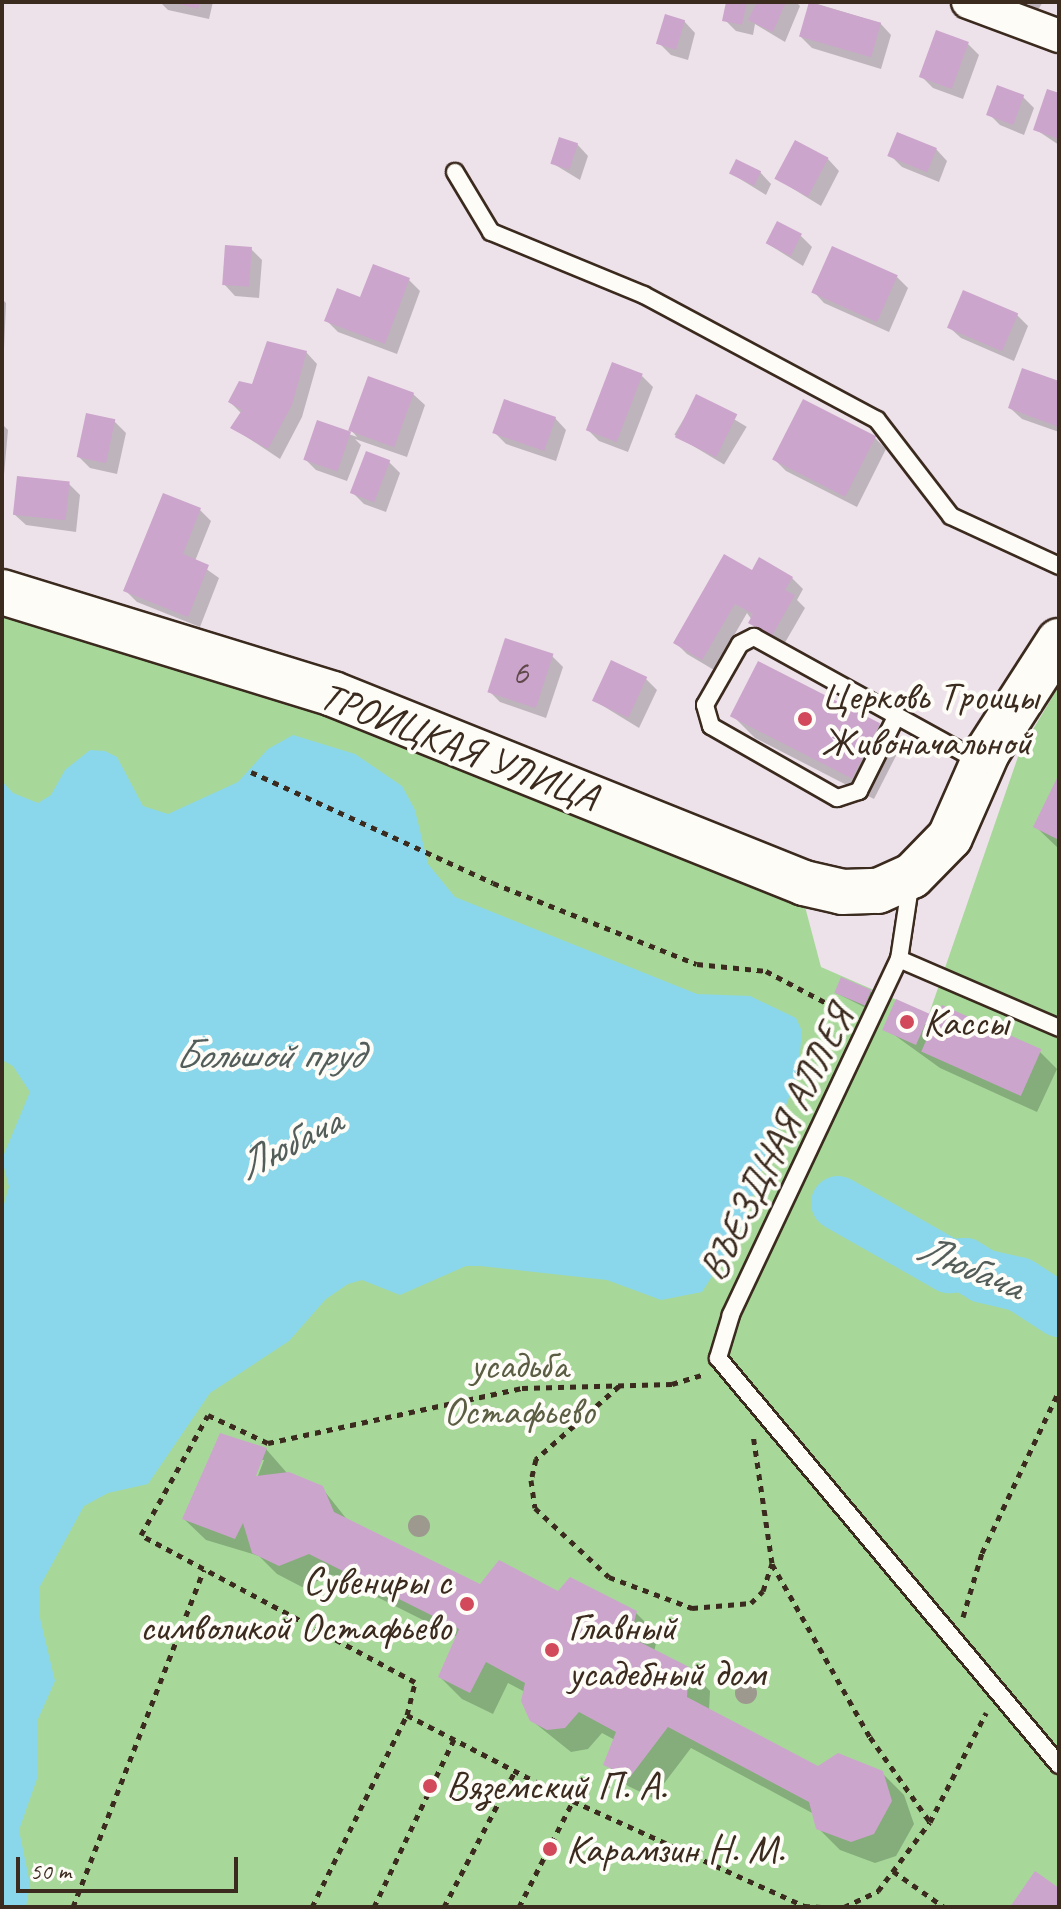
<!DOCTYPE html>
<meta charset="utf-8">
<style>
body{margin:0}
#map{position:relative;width:1061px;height:1909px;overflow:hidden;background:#eee2ea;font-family:Caveat,sans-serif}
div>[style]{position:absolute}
.green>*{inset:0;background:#a7d89a}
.water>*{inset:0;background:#8ad6ea}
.shadow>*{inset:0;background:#0003;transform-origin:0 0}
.river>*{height:54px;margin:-27px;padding:0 27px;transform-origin:27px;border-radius:27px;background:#8ad6ea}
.building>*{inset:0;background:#cca5cc;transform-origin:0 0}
.path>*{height:5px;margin-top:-2.5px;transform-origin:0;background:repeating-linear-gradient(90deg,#3b2a1e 0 6px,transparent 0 12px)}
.roads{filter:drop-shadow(2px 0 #3b2a1e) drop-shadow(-2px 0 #3b2a1e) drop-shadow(0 2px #3b2a1e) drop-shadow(0 -2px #3b2a1e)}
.lane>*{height:16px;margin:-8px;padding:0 8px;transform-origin:8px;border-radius:8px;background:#fdfcf7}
.street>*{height:32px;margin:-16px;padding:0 16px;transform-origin:16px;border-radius:16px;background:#fdfcf7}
.secondary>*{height:44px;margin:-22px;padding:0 22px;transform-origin:22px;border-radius:22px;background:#fdfcf7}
.trees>*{width:22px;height:22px;margin:-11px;border-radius:50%;background:#9d998e}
.dots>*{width:22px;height:22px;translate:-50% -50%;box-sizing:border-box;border:4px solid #fdfcf7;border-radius:50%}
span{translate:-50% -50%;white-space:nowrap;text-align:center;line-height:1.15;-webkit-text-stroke:8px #fdfcf7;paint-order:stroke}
.number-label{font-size:36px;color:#5f494a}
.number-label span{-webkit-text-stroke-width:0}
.poi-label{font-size:40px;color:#3b2a1e}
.left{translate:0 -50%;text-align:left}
.right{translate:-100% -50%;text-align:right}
.street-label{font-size:40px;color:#3b2a1e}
.park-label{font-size:40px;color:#5b5e43}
.water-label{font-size:42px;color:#535e5b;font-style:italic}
.frame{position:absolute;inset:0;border:4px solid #3b2a1e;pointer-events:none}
.scale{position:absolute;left:16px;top:1857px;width:222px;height:36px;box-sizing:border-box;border:4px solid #3b2a1e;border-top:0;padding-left:10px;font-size:24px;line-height:28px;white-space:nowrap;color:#3b2a1e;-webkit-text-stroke:6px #fdfcf7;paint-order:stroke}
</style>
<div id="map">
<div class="green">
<i style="clip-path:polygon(2px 614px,236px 676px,803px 899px,821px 967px,929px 1014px,1020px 751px,1059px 686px,1059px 1907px,2px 1907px)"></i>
</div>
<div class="water">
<i style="clip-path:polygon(293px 735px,355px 754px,402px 786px,415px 810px,428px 864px,455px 897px,697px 994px,750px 996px,796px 1018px,802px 1031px,798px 1073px,737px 1238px,702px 1292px,661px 1300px,607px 1280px,480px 1266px,466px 1266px,400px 1295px,362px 1280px,348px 1284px,326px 1299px,289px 1341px,210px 1393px,148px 1484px,108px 1493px,84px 1506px,39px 1588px,39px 1614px,55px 1681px,38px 1719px,38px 1776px,19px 1830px,30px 1884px,26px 1907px,2px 1907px,2px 1211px,9px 1187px,2px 1159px,30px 1092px,13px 1066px,2px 1060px,2px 781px,13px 793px,38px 803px,51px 795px,65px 770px,90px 750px,105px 751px,117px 757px,143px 806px,168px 814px,238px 782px,268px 749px)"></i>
</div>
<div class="shadow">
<i style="clip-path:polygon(160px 2px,213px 2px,209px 19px,168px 10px)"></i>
<i style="clip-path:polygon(728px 2px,796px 2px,800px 6px,785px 42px,755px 24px,753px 35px,736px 31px,725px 20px)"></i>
<i style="clip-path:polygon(811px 2px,880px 23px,891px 35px,881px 69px,812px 48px,801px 37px)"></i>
<i style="clip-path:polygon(1025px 2px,1043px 2px,1038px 10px)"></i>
<i style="clip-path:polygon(684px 21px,695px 33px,688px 60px,671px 55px,659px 43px)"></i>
<i style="clip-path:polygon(968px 44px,979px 55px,963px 99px,933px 88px,922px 77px)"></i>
<i style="clip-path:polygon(1059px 95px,1059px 145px,1035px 129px)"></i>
<i style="clip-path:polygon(1023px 97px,1034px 108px,1024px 135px,1000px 125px,989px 114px)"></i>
<i style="clip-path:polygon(577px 144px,588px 156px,580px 180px,552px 163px)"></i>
<i style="clip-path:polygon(936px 149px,947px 161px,939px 182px,902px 167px,890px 155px)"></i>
<i style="clip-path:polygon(828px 159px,839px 171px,821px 206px,777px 179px)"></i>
<i style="clip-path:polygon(760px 172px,771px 184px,766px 195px,732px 174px)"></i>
<i style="clip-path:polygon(801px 236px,812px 247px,803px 266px,768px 244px)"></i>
<i style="clip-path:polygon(251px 249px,262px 260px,259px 298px,235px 296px,224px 284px)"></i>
<i style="clip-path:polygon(897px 277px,908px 288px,889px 332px,824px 303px,813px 291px)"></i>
<i style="clip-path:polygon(409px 280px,420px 291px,397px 354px,338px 332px,327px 321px)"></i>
<i style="clip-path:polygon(2px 299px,6px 303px,4px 349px,2px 349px)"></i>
<i style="clip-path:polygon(1017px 315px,1028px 326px,1014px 361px,961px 338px,949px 327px)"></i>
<i style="clip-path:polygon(306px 352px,317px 364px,302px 417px,280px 459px,233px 428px,242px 414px,230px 402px)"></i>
<i style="clip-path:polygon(642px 376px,653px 387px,628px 452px,599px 441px,588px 430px)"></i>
<i style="clip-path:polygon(1059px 383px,1059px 432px,1022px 419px,1010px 408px)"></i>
<i style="clip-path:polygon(413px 394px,425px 405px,407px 457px,355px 439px,361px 445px,347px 481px,316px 470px,305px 459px,318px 423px,357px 437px,351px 430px)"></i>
<i style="left:697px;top:397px;width:58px;height:44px;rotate:31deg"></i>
<i style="clip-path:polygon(555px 418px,566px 430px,556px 461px,506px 444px,495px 433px)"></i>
<i style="clip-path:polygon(114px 421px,126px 433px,117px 474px,90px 468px,79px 457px)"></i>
<i style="clip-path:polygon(2px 424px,8px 430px,2px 497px)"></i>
<i style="clip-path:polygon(875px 438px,886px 449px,857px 507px,786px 471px,775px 460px)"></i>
<i style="clip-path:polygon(389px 462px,400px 473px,386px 512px,364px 504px,353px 493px)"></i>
<i style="clip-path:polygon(69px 484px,80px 495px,76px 532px,26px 525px,14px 514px)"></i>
<i style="clip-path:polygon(200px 510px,211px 521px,195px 561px,219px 578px,200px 627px,137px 602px,126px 591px)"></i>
<i style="clip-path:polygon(753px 573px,792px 578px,803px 589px,797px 600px,805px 608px,783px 646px,761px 633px,747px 613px,714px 670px,687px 654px,676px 643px)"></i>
<i style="clip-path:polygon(552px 656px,563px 667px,546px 718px,500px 702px,489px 691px)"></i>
<i style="clip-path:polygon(646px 679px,657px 690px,639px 728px,595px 701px)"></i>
<i style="clip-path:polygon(733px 716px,879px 724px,901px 746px,874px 799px,755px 738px)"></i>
<i style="clip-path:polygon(1059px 778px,1059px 849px,1035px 826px)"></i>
<i style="clip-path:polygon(870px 991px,875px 996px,870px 1010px,836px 993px)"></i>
<i style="clip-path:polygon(928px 1015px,936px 1023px,1040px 1052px,1057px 1069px,1037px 1112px,940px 1068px,886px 1029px)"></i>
<i style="clip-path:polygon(evenodd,266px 1449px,287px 1473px,322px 1488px,349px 1522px,480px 1587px,559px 1594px,636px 1613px,658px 1635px,654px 1652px,688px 1669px,710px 1691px,709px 1711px,819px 1769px,882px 1773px,904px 1795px,914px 1824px,896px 1856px,875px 1863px,840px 1850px,818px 1828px,814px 1814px,691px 1748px,653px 1798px,628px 1786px,606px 1764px,615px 1740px,602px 1733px,588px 1749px,571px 1752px,531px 1720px,525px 1692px,508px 1683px,493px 1714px,462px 1699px,440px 1677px,457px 1637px,333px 1575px,302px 1587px,277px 1574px,259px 1556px,206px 1540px,184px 1519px,266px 1449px,260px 1460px,264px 1460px,254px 1486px,250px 1485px,260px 1460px)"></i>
</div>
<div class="river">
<i style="left:838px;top:1203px;width:128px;rotate:29.6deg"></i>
<i style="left:949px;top:1266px;width:16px;rotate:-4deg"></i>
<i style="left:965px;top:1265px;width:21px;rotate:31deg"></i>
<i style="left:983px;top:1276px;width:37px;rotate:13deg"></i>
<i style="left:1019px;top:1284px;width:48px;rotate:33deg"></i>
</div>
<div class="building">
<i style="clip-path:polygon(172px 2px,200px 2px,198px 9px)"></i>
<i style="clip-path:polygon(726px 2px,747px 2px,742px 25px,722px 21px)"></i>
<i style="clip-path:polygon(757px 2px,786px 2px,773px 32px,748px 20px)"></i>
<i style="left:809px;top:2px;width:75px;height:36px;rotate:16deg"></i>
<i style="left:665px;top:14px;width:21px;height:31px;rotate:17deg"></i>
<i style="left:936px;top:30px;width:35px;height:50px;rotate:20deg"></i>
<i style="left:997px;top:85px;width:29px;height:32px;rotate:20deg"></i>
<i style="clip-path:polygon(1047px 89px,1059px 93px,1059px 139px,1033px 130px)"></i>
<i style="left:897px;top:132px;width:43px;height:26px;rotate:22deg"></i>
<i style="left:559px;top:137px;width:20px;height:28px;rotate:18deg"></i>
<i style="left:795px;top:140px;width:38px;height:44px;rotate:28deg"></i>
<i style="left:736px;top:159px;width:28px;height:16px;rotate:26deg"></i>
<i style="left:777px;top:221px;width:28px;height:25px;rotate:27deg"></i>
<i style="left:225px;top:245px;width:27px;height:40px;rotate:4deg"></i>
<i style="left:832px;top:246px;width:72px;height:51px;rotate:24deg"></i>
<i style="clip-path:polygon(373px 264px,410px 278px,385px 344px,324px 321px,337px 288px,360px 297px)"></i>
<i style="left:963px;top:290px;width:60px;height:41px;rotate:23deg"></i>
<i style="clip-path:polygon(267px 341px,307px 351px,292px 405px,268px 449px,230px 428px,242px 410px,228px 402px,239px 381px,252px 384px)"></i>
<i style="left:612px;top:362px;width:33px;height:73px;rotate:21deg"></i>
<i style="clip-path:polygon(1022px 368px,1059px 381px,1059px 427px,1008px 408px)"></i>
<i style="left:368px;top:376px;width:49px;height:58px;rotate:20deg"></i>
<i style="left:696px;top:394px;width:46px;height:48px;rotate:26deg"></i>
<i style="left:504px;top:399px;width:55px;height:36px;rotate:19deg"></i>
<i style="left:803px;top:399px;width:82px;height:68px;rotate:27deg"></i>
<i style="left:86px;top:413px;width:30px;height:45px;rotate:12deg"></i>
<i style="left:317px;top:420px;width:36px;height:42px;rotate:19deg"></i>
<i style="left:366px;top:451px;width:26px;height:45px;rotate:21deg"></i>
<i style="left:17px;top:476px;width:53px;height:39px;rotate:6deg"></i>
<i style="clip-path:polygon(163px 493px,201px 508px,183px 554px,209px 565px,188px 617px,123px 591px)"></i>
<i style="clip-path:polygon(724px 554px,752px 570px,759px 557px,793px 577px,785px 590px,795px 595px,772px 636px,748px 623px,753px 614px,735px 604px,702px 660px,673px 643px)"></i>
<i style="left:505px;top:638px;width:51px;height:57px;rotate:18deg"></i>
<i style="left:611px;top:660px;width:40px;height:45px;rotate:25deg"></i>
<i style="left:758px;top:661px;width:137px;height:62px;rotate:27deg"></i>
<i style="clip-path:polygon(1059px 774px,1059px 840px,1033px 827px)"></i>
<i style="left:841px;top:977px;width:33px;height:17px;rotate:23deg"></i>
<i style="left:896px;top:999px;width:37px;height:34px;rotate:24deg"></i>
<i style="left:942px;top:1005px;width:109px;height:51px;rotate:24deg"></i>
<i style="clip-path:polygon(220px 1433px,267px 1448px,256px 1476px,289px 1472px,323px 1486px,334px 1512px,480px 1584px,499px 1560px,558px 1591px,570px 1577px,637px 1611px,630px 1637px,689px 1667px,687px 1697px,818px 1766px,838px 1753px,883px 1771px,892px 1801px,874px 1834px,851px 1842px,816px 1829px,809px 1802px,668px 1727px,630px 1777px,603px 1765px,616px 1732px,579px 1712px,565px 1728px,547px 1730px,530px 1721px,521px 1701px,525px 1683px,486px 1662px,470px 1693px,438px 1677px,459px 1629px,309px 1554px,279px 1566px,252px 1553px,243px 1523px,235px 1539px,182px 1519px)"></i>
<i style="clip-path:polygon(1035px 1871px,1059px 1888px,1059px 1907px,1010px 1907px)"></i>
</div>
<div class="path">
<i style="left:251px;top:772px;width:266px;rotate:24.6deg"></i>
<i style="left:493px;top:883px;width:219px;rotate:21.7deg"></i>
<i style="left:697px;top:964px;width:69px;rotate:5.8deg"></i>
<i style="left:766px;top:971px;width:96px;rotate:27.9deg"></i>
<i style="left:619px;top:1386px;width:111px;rotate:138.7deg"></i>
<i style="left:536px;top:1459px;width:22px;rotate:103deg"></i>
<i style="left:531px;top:1480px;width:28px;rotate:82deg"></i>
<i style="left:535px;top:1508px;width:101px;rotate:43deg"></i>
<i style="left:609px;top:1577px;width:89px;rotate:20.5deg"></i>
<i style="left:692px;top:1608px;width:59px;rotate:-4.8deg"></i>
<i style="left:751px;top:1603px;width:17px;rotate:-45deg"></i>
<i style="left:763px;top:1591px;width:29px;rotate:-72deg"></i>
<i style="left:772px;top:1563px;width:130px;rotate:-98.4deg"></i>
<i style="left:772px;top:1564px;width:199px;rotate:60.5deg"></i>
<i style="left:870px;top:1737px;width:104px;rotate:54.8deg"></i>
<i style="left:963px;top:1617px;width:67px;rotate:-73.5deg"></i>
<i style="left:982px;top:1553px;width:179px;rotate:-64.6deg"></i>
<i style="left:407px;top:1715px;width:187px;rotate:27.4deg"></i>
<i style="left:573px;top:1801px;width:254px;rotate:24.4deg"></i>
<i style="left:804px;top:1906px;width:22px;rotate:3deg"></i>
<i style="left:893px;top:1871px;width:62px;rotate:35.2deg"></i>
<i style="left:73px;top:1907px;width:362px;rotate:-68.8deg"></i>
<i style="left:312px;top:1907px;width:214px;rotate:-63.7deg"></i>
<i style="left:407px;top:1715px;width:34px;rotate:-76deg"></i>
<i style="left:415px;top:1682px;width:311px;rotate:-151.8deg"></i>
<i style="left:141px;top:1535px;width:137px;rotate:-60.8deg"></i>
<i style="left:208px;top:1415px;width:66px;rotate:25deg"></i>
<i style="left:268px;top:1443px;width:260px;rotate:-12.2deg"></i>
<i style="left:522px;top:1388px;width:150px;rotate:-1.5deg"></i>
<i style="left:672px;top:1384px;width:34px;rotate:-17deg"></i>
<i style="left:374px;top:1907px;width:186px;rotate:-64.5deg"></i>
<i style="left:444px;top:1907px;width:153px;rotate:-62.4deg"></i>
<i style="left:519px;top:1907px;width:119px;rotate:-63deg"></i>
<i style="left:844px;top:1907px;width:38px;rotate:-25deg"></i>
<i style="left:878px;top:1891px;width:86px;rotate:-53deg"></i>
<i style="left:930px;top:1822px;width:123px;rotate:-62.8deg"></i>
</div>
<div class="roads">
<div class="lane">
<i style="left:455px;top:172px;width:70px;rotate:59deg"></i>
<i style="left:491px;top:232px;width:165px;rotate:22.4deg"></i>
<i style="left:644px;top:295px;width:264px;rotate:28.2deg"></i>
<i style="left:877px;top:420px;width:121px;rotate:52.4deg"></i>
<i style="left:951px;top:516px;width:119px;rotate:24.8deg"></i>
<i style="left:896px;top:717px;width:83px;rotate:116.6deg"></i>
<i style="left:859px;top:791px;width:23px;rotate:162deg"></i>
<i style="left:837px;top:798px;width:145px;rotate:-150.3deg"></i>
<i style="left:711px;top:726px;width:22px;rotate:-106deg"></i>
<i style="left:705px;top:705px;width:70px;rotate:-60.2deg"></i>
<i style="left:740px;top:644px;width:16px;rotate:-27deg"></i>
<i style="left:754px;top:637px;width:260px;rotate:28.9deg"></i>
<i style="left:911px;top:880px;width:80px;rotate:98.6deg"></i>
<i style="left:899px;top:959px;width:174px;rotate:23.3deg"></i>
<i style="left:899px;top:959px;width:394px;rotate:115.3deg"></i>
<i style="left:731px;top:1315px;width:45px;rotate:106.8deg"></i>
<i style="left:718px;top:1358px;width:531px;rotate:50.04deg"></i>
</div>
<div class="street">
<i style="left:968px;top:2px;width:97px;rotate:20.5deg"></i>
</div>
<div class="secondary">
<i style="left:2px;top:592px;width:346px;rotate:17.1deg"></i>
<i style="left:333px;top:694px;width:508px;rotate:21.86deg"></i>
<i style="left:804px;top:883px;width:39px;rotate:13deg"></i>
<i style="left:842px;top:892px;width:36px;rotate:-2deg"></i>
<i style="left:878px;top:891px;width:37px;rotate:-24deg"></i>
<i style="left:912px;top:876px;width:54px;rotate:-45.7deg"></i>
<i style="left:950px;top:837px;width:94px;rotate:-66.2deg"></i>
<i style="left:988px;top:751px;width:131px;rotate:-57.2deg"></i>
</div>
</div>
<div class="trees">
<i style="left:419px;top:1526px"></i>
<i style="left:746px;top:1693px"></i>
</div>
<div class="dots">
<i style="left:805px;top:719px;background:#d1495b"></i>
<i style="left:907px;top:1022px;background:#d1495b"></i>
<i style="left:467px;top:1604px;background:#d1495b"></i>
<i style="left:552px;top:1650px;background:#d1495b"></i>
<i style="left:430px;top:1786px;background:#d1495b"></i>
<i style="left:550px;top:1849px;background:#d1495b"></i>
</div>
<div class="number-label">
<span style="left:520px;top:673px">6</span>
</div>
<div class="poi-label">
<span class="left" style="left:821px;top:719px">Церковь Троицы<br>Живоначальной</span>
<span class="left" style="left:923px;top:1022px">Кассы</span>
<span class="right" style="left:451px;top:1604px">Сувениры с<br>символикой Остафьево</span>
<span class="left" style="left:568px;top:1650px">Главный<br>усадебный дом</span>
<span class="left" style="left:446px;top:1786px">Вяземский П. А.</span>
<span class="left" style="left:566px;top:1849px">Карамзин Н. М.</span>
</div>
<div class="street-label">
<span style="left:459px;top:746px;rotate:21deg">ТРОИЦКАЯ УЛИЦА</span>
<span style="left:776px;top:1143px;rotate:-64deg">ВЪЕЗДНАЯ АЛЛЕЯ</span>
</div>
<div class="park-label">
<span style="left:519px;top:1388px">усадьба<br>Остафьево</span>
</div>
<div class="water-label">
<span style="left:268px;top:1055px">Большой пруд</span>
<span style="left:289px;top:1144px;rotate:-27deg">Любача</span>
<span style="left:970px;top:1267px;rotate:23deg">Любача</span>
</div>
<div class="frame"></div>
<div class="scale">50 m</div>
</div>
